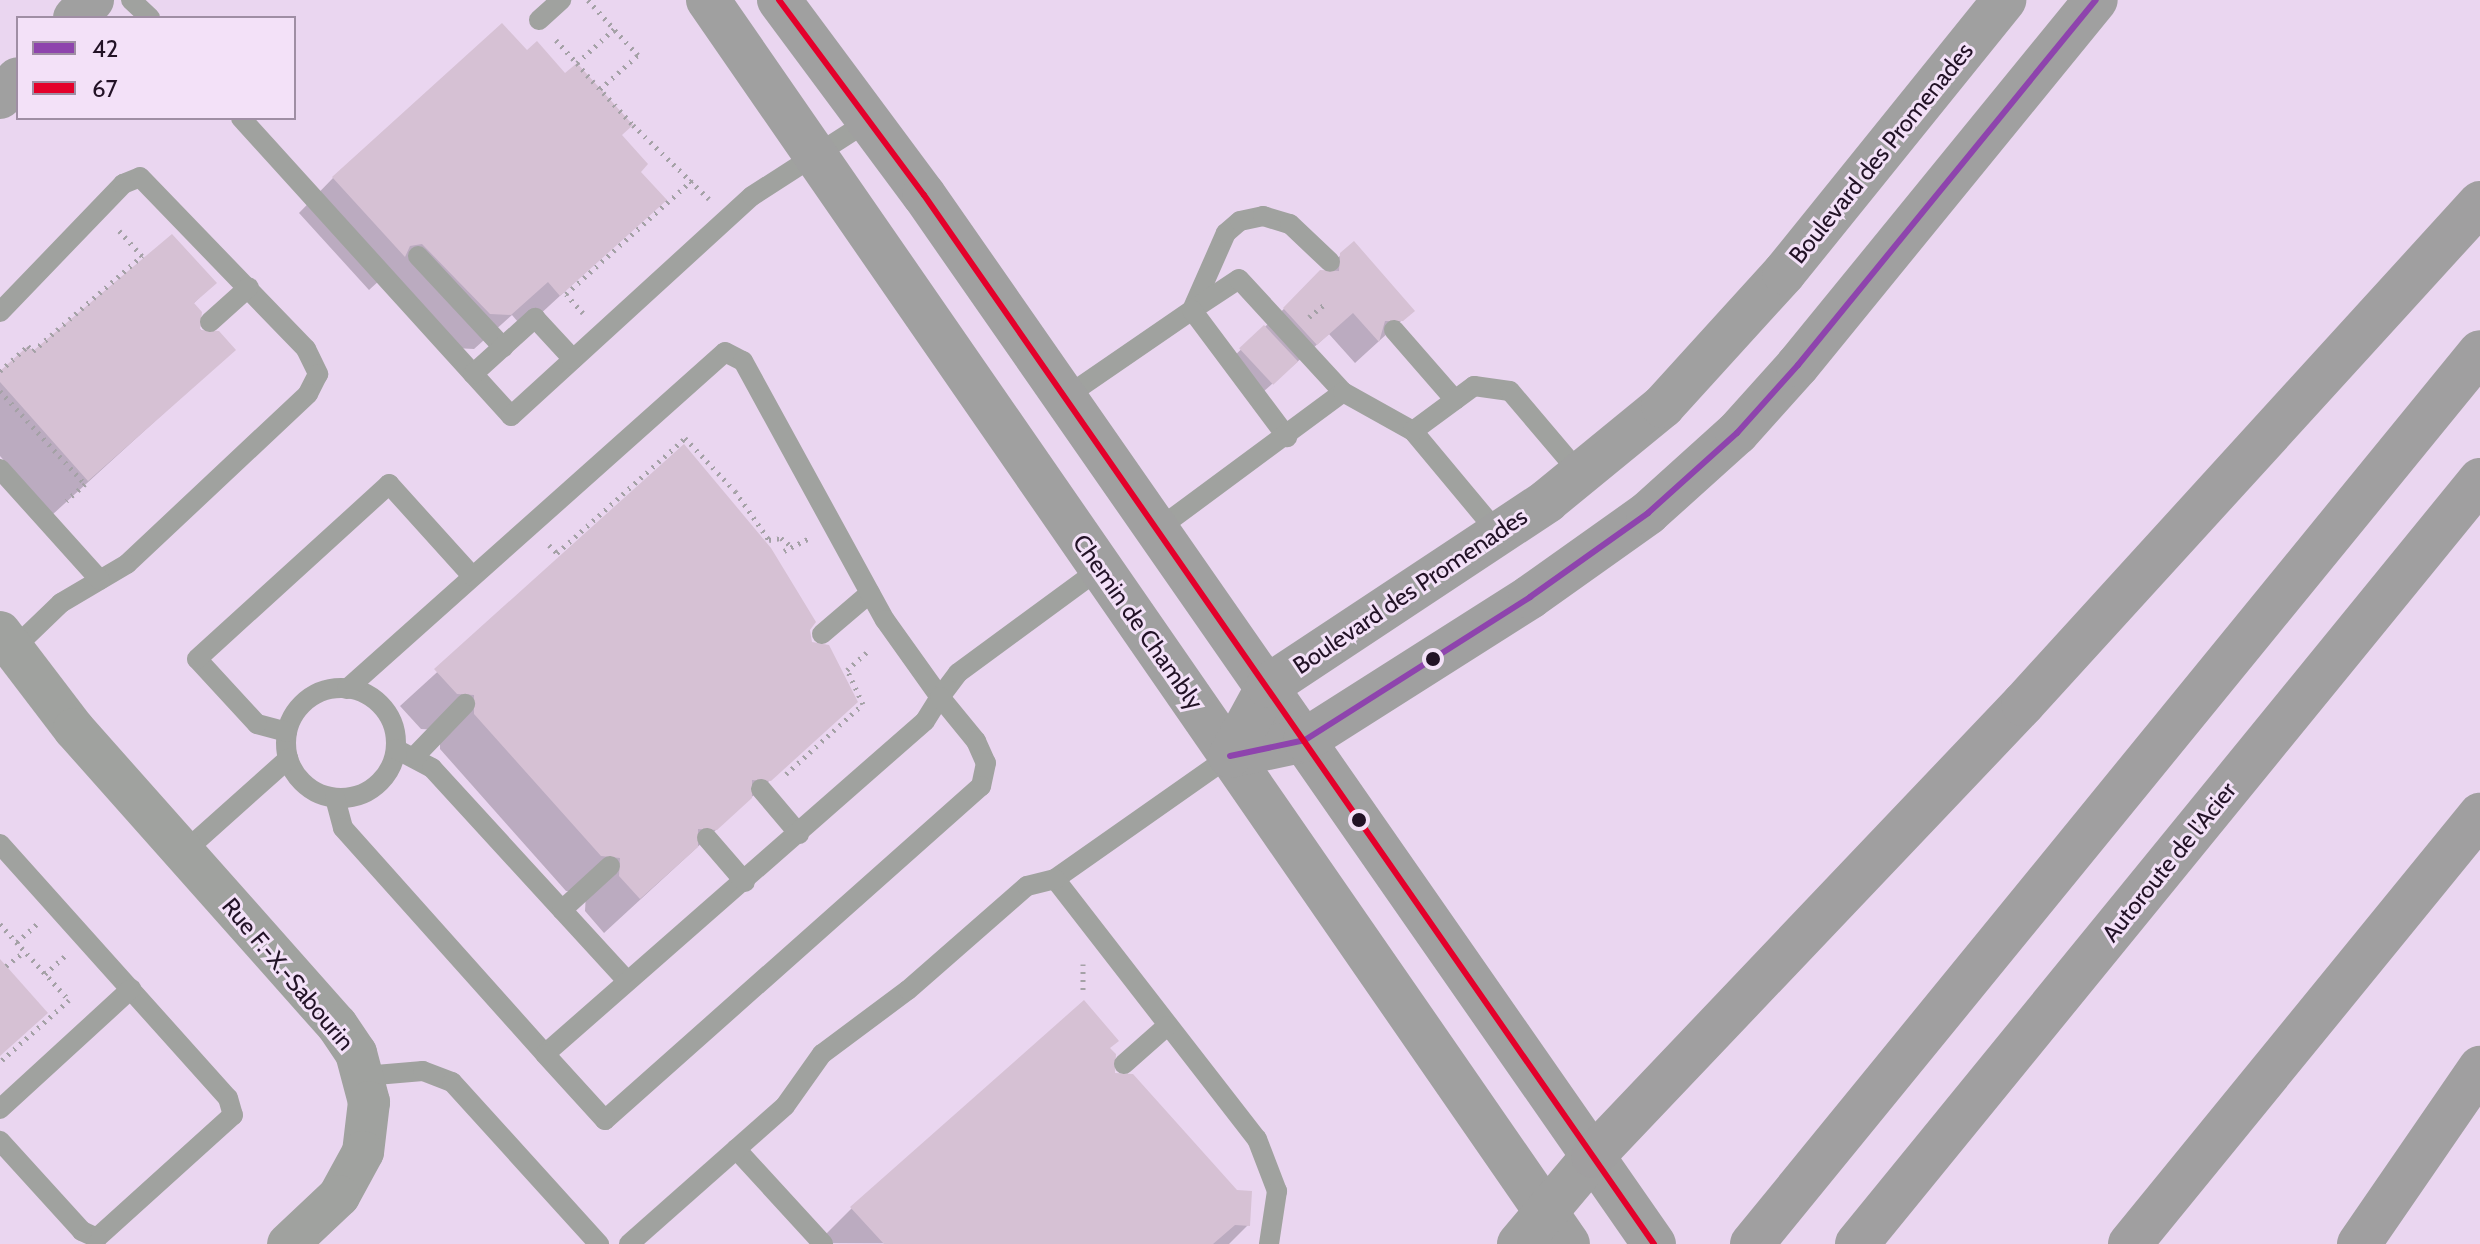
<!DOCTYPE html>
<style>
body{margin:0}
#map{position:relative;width:2480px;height:1244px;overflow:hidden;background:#ead6f0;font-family:Cabin,sans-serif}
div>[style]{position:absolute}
.shadow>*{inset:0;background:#0003}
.building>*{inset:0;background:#d6c1d4;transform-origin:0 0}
.path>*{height:5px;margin-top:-2.5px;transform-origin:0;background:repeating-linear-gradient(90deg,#a4a1a6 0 2px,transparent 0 8px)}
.lane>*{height:20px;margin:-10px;padding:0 10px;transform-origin:10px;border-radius:10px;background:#a0a29f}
.lane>.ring{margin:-10px;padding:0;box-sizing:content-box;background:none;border:20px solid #a0a29f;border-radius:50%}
.street>*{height:42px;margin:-21px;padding:0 21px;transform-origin:21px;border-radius:21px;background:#a0a29f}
.secondary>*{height:44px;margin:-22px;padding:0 22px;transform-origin:22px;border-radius:22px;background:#a0a0a0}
.highway>*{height:44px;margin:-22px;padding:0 22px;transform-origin:22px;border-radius:22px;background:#a09fa0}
.bus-1>*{height:6px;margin:-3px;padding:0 3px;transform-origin:3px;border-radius:3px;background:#8e44ad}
.bus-2>*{height:6px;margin:-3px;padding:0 3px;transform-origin:3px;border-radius:3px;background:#e4002b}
.dots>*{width:22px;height:22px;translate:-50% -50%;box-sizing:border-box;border:4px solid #f3e1f8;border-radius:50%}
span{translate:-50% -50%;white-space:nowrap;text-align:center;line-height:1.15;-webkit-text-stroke:6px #f3e1f8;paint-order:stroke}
.street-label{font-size:24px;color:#221226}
.legend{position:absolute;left:16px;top:16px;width:280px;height:104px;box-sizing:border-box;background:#f3e1f8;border:2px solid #9f8ea4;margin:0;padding:10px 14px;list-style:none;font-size:24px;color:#221226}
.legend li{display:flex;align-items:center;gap:16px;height:40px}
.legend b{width:40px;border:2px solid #9f8ea4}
</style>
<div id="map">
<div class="shadow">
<i style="clip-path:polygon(527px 53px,619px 136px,638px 172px,664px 200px,524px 329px,512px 315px,474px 349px,454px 348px,381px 279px,369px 290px,299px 213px,333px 178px)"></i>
<i style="clip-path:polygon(1341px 255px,1412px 311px,1355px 363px,1329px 334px,1263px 392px,1232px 358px)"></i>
<i style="clip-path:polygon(214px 283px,192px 305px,195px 326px,233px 350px,52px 515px,0 456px,0 373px,33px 354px)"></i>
<i style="clip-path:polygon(684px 447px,807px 630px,810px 644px,855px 702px,604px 933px,585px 911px,586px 892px,566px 891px,440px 749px,440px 730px,421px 729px,400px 706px)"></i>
<i style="clip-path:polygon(1108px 1049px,1113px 1075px,1248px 1225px,1229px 1244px,817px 1243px,852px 1208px)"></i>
</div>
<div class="building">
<i style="clip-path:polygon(502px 23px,527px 50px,537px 41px,565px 73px,577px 63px,633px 125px,622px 135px,648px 164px,641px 172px,667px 200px,560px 296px,548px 282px,511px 315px,490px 314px,422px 244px,410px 246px,405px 257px,332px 177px)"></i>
<i style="clip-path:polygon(172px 234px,217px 283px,194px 303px,202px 312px,200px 330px,219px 331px,236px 350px,88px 481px,0 382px,0 371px,28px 346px,33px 351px)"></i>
<i style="clip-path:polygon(1354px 241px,1415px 311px,1403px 321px,1385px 321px,1379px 342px,1353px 313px,1317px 345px,1283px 308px,1320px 270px,1339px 271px,1340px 253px)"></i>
<i style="left:1264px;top:325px;width:50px;height:34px;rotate:47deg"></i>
<i style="clip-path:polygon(684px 444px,771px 548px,816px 622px,810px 630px,812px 642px,829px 645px,858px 702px,771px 781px,752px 780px,752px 798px,717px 830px,698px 829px,698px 847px,640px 899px,619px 876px,620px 858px,601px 856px,474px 714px,474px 695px,457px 694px,434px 669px)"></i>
<i style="clip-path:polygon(0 959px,48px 1013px,0 1056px)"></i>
<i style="clip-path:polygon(1084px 1000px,1119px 1041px,1110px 1048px,1116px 1054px,1115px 1073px,1133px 1074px,1237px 1190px,1252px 1191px,1250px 1226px,1235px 1225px,1213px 1244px,884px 1244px,850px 1207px)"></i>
</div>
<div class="path">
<i style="left:588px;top:0;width:39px;rotate:48deg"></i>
<i style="left:556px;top:40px;width:31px;rotate:48deg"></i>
<i style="left:600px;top:89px;width:51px;rotate:-41.8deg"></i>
<i style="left:638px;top:55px;width:35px;rotate:-133deg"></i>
<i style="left:614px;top:29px;width:50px;rotate:137.4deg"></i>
<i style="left:577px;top:63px;width:16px;rotate:50deg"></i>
<i style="left:587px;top:75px;width:68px;rotate:47.4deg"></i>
<i style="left:633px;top:125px;width:106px;rotate:44.2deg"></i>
<i style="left:583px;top:313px;width:25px;rotate:-132deg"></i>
<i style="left:566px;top:294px;width:170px;rotate:-42.1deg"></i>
<i style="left:1309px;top:317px;width:19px;rotate:-39deg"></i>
<i style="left:0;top:371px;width:38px;rotate:-42deg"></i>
<i style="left:28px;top:346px;width:7px;rotate:45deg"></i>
<i style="left:33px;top:351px;width:145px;rotate:-41.1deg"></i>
<i style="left:142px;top:256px;width:38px;rotate:-132deg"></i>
<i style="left:0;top:391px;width:126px;rotate:47.6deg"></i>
<i style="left:85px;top:484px;width:25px;rotate:138deg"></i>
<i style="left:549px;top:545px;width:11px;rotate:45deg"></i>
<i style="left:557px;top:553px;width:172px;rotate:-41.9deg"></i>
<i style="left:685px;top:438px;width:73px;rotate:46.7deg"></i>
<i style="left:735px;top:491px;width:60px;rotate:55.2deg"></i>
<i style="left:769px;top:540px;width:12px;rotate:-9deg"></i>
<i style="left:781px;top:538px;width:14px;rotate:39deg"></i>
<i style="left:784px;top:551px;width:27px;rotate:-27deg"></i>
<i style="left:786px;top:774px;width:104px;rotate:-42.3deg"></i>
<i style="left:863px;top:704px;width:38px;rotate:-115deg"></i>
<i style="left:847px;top:670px;width:31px;rotate:-42deg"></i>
<i style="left:0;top:924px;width:103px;rotate:47.8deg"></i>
<i style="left:69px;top:1000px;width:93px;rotate:138.1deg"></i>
<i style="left:17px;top:942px;width:27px;rotate:-42deg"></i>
<i style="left:1083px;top:964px;width:27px;rotate:90deg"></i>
<i style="left:6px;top:966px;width:24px;rotate:-38deg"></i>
<i style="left:45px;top:974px;width:27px;rotate:-42deg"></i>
</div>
<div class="lane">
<i style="left:131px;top:0;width:26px;rotate:43deg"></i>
<i style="left:539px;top:20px;width:30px;rotate:-42deg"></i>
<i style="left:241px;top:118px;width:402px;rotate:47.8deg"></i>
<i style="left:511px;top:416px;width:326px;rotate:-42.4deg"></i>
<i style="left:752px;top:196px;width:140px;rotate:-32.8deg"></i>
<i style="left:418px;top:256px;width:125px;rotate:47deg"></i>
<i style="left:1192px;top:310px;width:84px;rotate:-66.2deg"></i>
<i style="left:1226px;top:233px;width:18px;rotate:-41deg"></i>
<i style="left:1240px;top:221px;width:24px;rotate:-12deg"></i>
<i style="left:1263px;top:216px;width:28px;rotate:17deg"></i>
<i style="left:1290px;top:224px;width:55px;rotate:43.5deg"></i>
<i style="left:1192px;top:310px;width:56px;rotate:-33.4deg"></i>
<i style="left:1239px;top:279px;width:154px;rotate:47.4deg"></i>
<i style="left:0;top:312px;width:178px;rotate:-46.1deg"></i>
<i style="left:123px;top:184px;width:18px;rotate:-22deg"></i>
<i style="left:140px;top:177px;width:239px;rotate:46deg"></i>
<i style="left:306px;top:349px;width:28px;rotate:64deg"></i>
<i style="left:318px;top:374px;width:22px;rotate:117deg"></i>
<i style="left:308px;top:394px;width:248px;rotate:136.8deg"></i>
<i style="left:127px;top:564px;width:77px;rotate:149.4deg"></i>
<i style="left:61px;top:603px;width:71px;rotate:136.1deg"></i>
<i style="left:210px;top:322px;width:52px;rotate:-41.9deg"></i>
<i style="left:1394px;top:330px;width:93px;rotate:48.9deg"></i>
<i style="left:473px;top:374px;width:84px;rotate:-42.1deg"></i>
<i style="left:535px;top:318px;width:56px;rotate:47.2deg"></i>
<i style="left:1064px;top:398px;width:155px;rotate:-34.5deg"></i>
<i style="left:1192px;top:310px;width:159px;rotate:53.2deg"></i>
<i style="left:0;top:469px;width:149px;rotate:48deg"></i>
<i style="left:1158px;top:529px;width:230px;rotate:-36.5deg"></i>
<i style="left:1343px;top:392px;width:80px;rotate:29.1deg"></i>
<i style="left:1498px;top:533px;width:133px;rotate:-129.8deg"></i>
<i style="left:1413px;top:431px;width:76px;rotate:-36.4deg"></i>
<i style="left:1474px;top:386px;width:36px;rotate:8deg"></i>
<i style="left:1510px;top:391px;width:111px;rotate:49.7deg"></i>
<i style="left:822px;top:634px;width:63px;rotate:-40.5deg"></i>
<i class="ring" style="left:286px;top:688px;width:90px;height:90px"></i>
<i style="left:347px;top:689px;width:506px;rotate:-41.72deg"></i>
<i style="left:725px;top:352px;width:20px;rotate:27deg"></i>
<i style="left:743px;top:361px;width:295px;rotate:61.3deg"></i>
<i style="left:885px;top:620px;width:95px;rotate:54.5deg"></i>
<i style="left:940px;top:697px;width:30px;rotate:-53deg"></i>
<i style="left:958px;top:673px;width:177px;rotate:-36.3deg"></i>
<i style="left:287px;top:732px;width:31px;rotate:-165deg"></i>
<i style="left:257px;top:724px;width:88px;rotate:-132.7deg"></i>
<i style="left:197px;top:659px;width:260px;rotate:-42.3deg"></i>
<i style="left:389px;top:484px;width:124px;rotate:47.9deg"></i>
<i style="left:396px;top:749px;width:41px;rotate:27.8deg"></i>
<i style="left:432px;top:768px;width:289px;rotate:47.5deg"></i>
<i style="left:416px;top:755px;width:71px;rotate:-46.1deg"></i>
<i style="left:1230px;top:756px;width:214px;rotate:144.9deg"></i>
<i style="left:1055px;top:879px;width:329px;rotate:52.2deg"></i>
<i style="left:1257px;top:1139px;width:56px;rotate:69deg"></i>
<i style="left:1277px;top:1191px;width:54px;rotate:98.6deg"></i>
<i style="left:761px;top:789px;width:59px;rotate:49.8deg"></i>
<i style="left:335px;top:798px;width:31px;rotate:75deg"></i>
<i style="left:343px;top:828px;width:303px;rotate:48.2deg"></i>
<i style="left:545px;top:1054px;width:505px;rotate:-41.23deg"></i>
<i style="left:925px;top:721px;width:28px;rotate:-58deg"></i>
<i style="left:940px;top:697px;width:57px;rotate:50.7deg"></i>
<i style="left:976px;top:741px;width:24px;rotate:66deg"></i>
<i style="left:986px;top:763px;width:24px;rotate:102deg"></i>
<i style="left:981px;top:786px;width:503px;rotate:138.39deg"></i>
<i style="left:605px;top:1120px;width:89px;rotate:-132.3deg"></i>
<i style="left:707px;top:838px;width:58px;rotate:49.2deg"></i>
<i style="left:0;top:844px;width:341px;rotate:48.1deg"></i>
<i style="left:228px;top:1098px;width:18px;rotate:74deg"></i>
<i style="left:233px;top:1115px;width:183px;rotate:137.9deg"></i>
<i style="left:97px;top:1238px;width:17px;rotate:-155deg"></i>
<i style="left:82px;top:1231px;width:122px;rotate:-132.3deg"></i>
<i style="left:184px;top:852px;width:140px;rotate:-41.8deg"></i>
<i style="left:562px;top:910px;width:65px;rotate:-42.5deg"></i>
<i style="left:1124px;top:1064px;width:57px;rotate:-41.5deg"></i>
<i style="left:364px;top:1076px;width:59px;rotate:-4.8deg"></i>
<i style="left:423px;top:1071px;width:31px;rotate:21deg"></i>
<i style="left:452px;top:1082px;width:219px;rotate:47.8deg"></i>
<i style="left:0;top:1109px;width:178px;rotate:-42.5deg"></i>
<i style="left:736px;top:1149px;width:129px;rotate:47.5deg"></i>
<i style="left:629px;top:1244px;width:208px;rotate:-41.5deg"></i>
<i style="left:785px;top:1106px;width:64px;rotate:-54.6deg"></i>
<i style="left:822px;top:1054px;width:107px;rotate:-36.7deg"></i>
<i style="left:908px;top:990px;width:158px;rotate:-41.2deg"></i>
<i style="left:1027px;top:886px;width:29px;rotate:-14deg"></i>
</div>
<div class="street">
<i style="left:0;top:632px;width:122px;rotate:52.7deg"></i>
<i style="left:74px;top:729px;width:396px;rotate:48.4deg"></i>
<i style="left:337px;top:1025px;width:34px;rotate:56deg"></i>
<i style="left:356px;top:1053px;width:51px;rotate:75.1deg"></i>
<i style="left:369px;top:1102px;width:50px;rotate:96.8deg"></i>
<i style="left:363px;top:1152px;width:50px;rotate:118.6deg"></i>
<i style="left:339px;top:1196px;width:70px;rotate:136.7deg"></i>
</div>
<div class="secondary">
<i style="left:708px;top:0;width:1512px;rotate:55.34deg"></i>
<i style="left:779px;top:0;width:243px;rotate:53.4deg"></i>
<i style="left:924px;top:195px;width:1278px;rotate:55.17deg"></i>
<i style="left:75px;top:18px;width:25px;rotate:-47deg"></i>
<i style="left:0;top:97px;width:25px;rotate:-45deg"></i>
<i style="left:1230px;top:756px;width:77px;rotate:-12deg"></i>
<i style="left:1305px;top:740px;width:267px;rotate:-32.4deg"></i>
<i style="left:1530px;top:597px;width:145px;rotate:-35.4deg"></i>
<i style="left:1648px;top:513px;width:120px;rotate:-42deg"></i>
<i style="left:1737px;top:433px;width:91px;rotate:-48.1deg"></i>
<i style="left:1798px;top:365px;width:471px;rotate:-50.8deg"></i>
<i style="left:1230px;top:756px;width:80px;rotate:-61.5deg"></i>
<i style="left:1268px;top:686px;width:335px;rotate:-33.5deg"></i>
<i style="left:1547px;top:501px;width:150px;rotate:-39.3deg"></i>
<i style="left:1663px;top:406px;width:180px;rotate:-47.7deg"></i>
<i style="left:1784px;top:273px;width:351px;rotate:-51.1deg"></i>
<i style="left:1519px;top:1244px;width:115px;rotate:-49.9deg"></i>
</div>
<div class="highway">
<i style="left:1593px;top:1156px;width:624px;rotate:-46.43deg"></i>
<i style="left:2023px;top:704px;width:678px;rotate:-47.63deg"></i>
<i style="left:1752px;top:1244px;width:1151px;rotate:-50.78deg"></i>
<i style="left:1857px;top:1244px;width:986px;rotate:-50.8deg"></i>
<i style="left:2130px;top:1244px;width:554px;rotate:-50.79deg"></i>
<i style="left:2359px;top:1244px;width:214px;rotate:-55.5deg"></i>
</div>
<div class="bus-1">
<i style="left:1230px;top:756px;width:77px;rotate:-12deg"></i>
<i style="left:1305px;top:740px;width:267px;rotate:-32.4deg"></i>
<i style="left:1530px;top:597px;width:145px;rotate:-35.4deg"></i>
<i style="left:1648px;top:513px;width:120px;rotate:-42deg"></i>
<i style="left:1737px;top:433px;width:91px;rotate:-48.1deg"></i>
<i style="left:1798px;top:365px;width:471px;rotate:-50.8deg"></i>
</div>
<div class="bus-2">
<i style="left:779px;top:0;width:243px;rotate:53.4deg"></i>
<i style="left:924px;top:195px;width:1278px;rotate:55.17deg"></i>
</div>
<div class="dots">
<i style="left:1433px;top:659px;background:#221226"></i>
<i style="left:1359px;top:820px;background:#221226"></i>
</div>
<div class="street-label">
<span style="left:1881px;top:153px;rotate:-51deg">Boulevard des Promenades</span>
<span style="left:1410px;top:591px;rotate:-34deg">Boulevard des Promenades</span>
<span style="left:1138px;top:622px;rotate:55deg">Chemin de Chambly</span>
<span style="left:2169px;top:862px;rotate:-51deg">Autoroute de l'Acier</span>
<span style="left:288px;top:974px;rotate:50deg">Rue F.-X.-Sabourin</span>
</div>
<ul class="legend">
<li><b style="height:10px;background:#8e44ad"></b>42</li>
<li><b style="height:10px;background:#e4002b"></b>67</li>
</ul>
</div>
